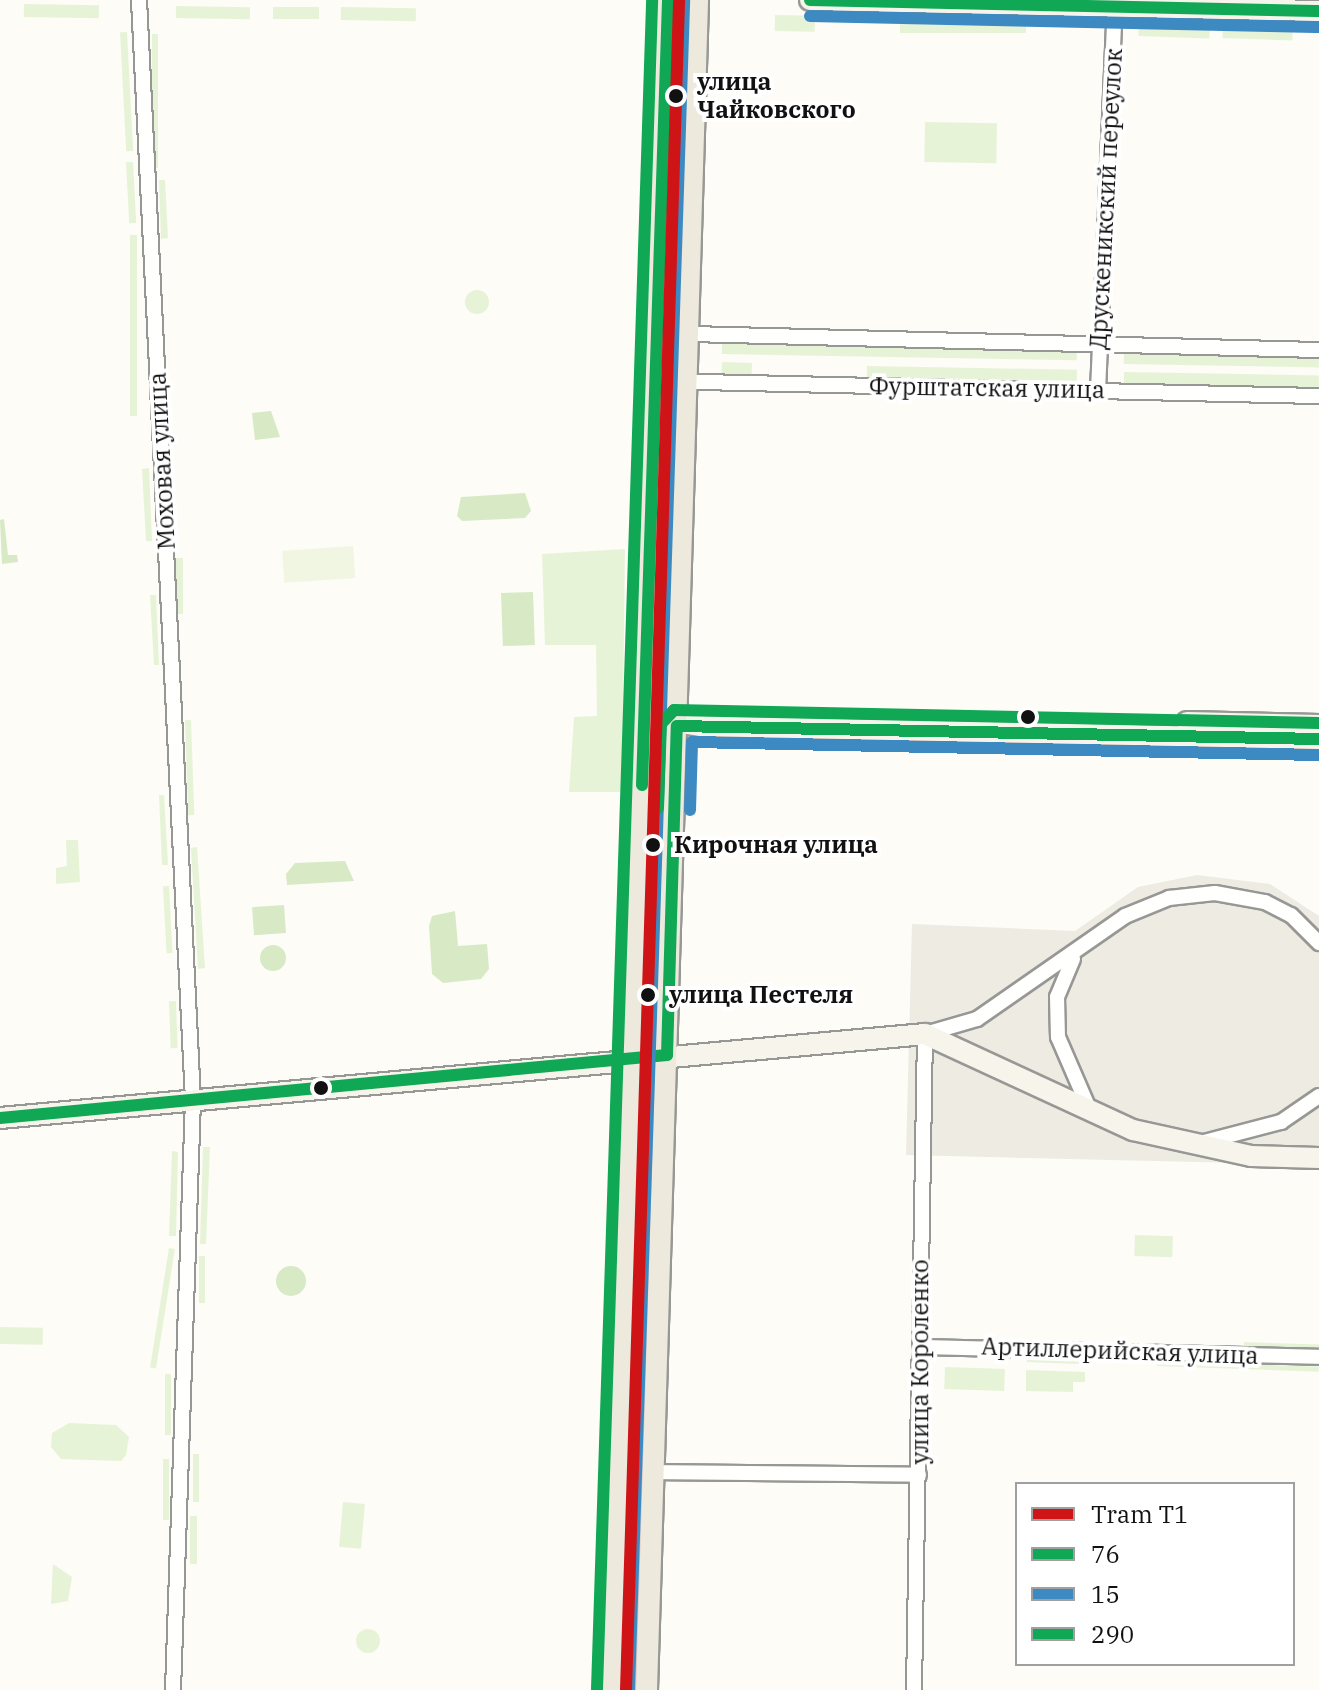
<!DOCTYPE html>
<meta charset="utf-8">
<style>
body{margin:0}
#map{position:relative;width:1319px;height:1690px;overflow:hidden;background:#fdfcf7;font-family:"IBM Plex Serif",serif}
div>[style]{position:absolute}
.green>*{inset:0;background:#e7f3d7;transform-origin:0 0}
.round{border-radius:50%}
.forest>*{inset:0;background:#d8eac5;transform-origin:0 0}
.pitch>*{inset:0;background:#f0f6e1;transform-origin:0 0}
.plaza>*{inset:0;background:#edebe2}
.roads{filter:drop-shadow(2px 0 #979795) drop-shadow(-2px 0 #979795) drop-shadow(0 2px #979795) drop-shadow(0 -2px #979795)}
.street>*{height:14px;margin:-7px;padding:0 7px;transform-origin:7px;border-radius:7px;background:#fffffe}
.secondary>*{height:20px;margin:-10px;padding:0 10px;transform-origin:10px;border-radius:10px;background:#f6f4eb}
.primary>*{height:22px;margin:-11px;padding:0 11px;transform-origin:11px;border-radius:11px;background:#ede9dc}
.tram>*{height:2px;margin:-1px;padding:0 1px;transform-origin:1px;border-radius:1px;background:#d9c6c7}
.bus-1>*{height:12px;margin:-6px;padding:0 6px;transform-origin:6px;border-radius:6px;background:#10a855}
.bus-2>*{height:12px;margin:-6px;padding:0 6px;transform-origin:6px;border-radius:6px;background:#3d8ac2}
.bus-3>*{height:12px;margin:-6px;padding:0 6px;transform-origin:6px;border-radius:6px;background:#10a855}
.tram-1>*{height:12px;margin:-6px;padding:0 6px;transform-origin:6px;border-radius:6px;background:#ce1417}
.dots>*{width:22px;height:22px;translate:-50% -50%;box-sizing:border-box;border:4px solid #fff;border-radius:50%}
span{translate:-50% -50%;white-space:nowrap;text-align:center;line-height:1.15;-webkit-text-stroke:8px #fff;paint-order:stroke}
.stop-label{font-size:24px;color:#111;font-weight:700}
.left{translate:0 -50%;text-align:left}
.street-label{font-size:24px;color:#111}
.legend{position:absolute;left:1015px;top:1482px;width:280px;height:184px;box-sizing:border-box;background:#fff;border:2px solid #a0a0a0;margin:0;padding:10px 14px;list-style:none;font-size:24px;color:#111}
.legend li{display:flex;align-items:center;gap:16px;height:40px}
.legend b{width:40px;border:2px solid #a0a0a0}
</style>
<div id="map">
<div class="green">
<i style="left:24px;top:4px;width:75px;height:13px;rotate:1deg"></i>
<i style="left:176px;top:6px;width:74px;height:12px;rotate:1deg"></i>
<i style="left:273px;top:7px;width:46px;height:12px"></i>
<i style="left:341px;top:7px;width:75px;height:13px;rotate:1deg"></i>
<i style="left:775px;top:15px;width:40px;height:16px;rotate:1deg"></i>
<i style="left:900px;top:17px;width:126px;height:16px"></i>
<i style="left:1139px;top:20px;width:71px;height:16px;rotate:2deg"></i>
<i style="left:1223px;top:22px;width:70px;height:16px;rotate:2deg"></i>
<i style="left:127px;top:32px;width:119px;height:7px;rotate:87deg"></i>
<i style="left:152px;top:34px;width:6px;height:134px"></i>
<i style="left:925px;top:122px;width:72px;height:40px;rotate:1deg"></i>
<i style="left:133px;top:162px;width:61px;height:7px;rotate:87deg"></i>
<i style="clip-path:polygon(159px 180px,165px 180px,168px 238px,161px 239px)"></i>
<i style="left:130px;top:235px;width:7px;height:181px"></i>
<i class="round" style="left:465px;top:290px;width:24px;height:24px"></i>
<i style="left:722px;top:341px;width:355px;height:13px;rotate:1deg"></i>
<i style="left:1124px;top:351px;width:195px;height:13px;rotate:1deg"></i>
<i style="left:722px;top:362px;width:30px;height:13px;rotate:2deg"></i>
<i style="left:867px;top:366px;width:210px;height:12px;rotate:1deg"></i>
<i style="left:1124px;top:372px;width:195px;height:13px;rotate:1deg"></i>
<i style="clip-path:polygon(149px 468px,152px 541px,146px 541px,142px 469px)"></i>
<i style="clip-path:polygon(625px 549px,622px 792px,569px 792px,574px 717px,597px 716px,596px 645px,545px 645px,542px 554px)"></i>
<i style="left:176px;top:558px;width:7px;height:56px"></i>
<i style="clip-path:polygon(150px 595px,156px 595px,159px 665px,154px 665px)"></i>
<i style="left:191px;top:720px;width:95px;height:6px;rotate:88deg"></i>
<i style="clip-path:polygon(159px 795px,164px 795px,168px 865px,162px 865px)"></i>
<i style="clip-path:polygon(66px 840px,78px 840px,80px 882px,56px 884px,56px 868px,67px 866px)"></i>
<i style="clip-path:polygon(197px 847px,205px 968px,198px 969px,191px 848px)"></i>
<i style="left:169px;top:886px;width:67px;height:6px;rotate:87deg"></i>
<i style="left:176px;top:1001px;width:47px;height:7px;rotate:88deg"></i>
<i style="clip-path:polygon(203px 1147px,210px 1147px,206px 1244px,200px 1244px)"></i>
<i style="clip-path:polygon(172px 1151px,178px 1152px,176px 1236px,169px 1236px)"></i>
<i style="left:1135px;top:1235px;width:38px;height:21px;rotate:2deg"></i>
<i style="left:169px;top:1248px;width:6px;height:121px;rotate:9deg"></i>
<i style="left:199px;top:1256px;width:6px;height:47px"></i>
<i style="left:0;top:1327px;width:43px;height:17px;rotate:1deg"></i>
<i style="left:1244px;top:1342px;width:75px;height:5px;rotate:2deg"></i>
<i style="left:1027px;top:1357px;width:61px;height:5px;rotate:2deg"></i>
<i style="left:1157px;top:1361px;width:162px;height:5px;rotate:2deg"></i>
<i style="left:945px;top:1367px;width:60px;height:22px;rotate:2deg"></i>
<i style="clip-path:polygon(1026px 1370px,1085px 1372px,1085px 1382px,1073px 1382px,1073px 1392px,1026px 1391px)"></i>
<i style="left:165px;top:1374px;width:6px;height:61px"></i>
<i style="clip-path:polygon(69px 1423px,116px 1425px,129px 1437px,126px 1455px,121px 1461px,61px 1459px,51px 1447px,52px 1433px)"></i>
<i style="left:193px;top:1454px;width:6px;height:48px"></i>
<i style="left:163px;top:1459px;width:6px;height:61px"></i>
<i style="left:343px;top:1502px;width:22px;height:45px;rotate:5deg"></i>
<i style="left:190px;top:1516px;width:7px;height:48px"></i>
<i style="clip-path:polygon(53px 1564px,72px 1577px,68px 1601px,51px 1604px)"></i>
<i class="round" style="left:356px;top:1629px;width:24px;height:24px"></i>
</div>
<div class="forest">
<i style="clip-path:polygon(271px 411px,280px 437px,255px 440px,252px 413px)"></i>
<i style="clip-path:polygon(525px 493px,531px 511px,525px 518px,462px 521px,457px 516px,461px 497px)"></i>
<i style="clip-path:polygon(4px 519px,8px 555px,17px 555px,18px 562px,2px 564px,0 520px)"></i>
<i style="left:533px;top:592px;width:53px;height:32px;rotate:88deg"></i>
<i style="clip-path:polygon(345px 861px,354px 881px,287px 885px,286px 874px,295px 863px)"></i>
<i style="left:284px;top:905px;width:28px;height:32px;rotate:86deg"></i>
<i style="clip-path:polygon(455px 911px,458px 946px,487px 944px,489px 969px,481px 979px,443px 983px,432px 974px,429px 926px,432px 916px)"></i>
<i class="round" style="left:260px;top:945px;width:26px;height:26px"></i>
<i class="round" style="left:276px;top:1266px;width:30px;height:30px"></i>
</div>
<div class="pitch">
<i style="left:353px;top:546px;width:32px;height:71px;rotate:86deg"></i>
</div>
<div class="plaza">
<i style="clip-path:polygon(1197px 875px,1270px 884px,1319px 916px,1319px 1165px,906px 1155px,912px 924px,1075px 931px,1138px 887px)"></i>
</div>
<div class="roads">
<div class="street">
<i style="left:139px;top:0;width:1101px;rotate:87.19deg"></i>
<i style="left:193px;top:1100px;width:590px;rotate:91.94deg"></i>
<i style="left:690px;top:334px;width:629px;rotate:1.46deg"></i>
<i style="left:656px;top:381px;width:663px;rotate:1.3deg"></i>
<i style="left:1098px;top:391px;width:384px;rotate:-87.5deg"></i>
<i style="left:1073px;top:959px;width:41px;rotate:112.8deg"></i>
<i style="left:1057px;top:997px;width:40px;rotate:88.6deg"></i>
<i style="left:1058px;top:1037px;width:81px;rotate:66.6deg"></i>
<i style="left:1204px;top:1142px;width:80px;rotate:-14.6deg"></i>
<i style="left:1281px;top:1122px;width:46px;rotate:-34.4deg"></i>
<i style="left:920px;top:1347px;width:399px;rotate:1.4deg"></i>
<i style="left:653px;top:1472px;width:266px;rotate:0.6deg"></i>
<i style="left:914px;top:1690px;width:656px;rotate:-89.04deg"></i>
<i style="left:925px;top:1034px;width:54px;rotate:-16.1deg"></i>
<i style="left:977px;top:1019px;width:180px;rotate:-34.8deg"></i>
<i style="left:1125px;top:916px;width:48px;rotate:-22.2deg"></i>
<i style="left:1169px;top:898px;width:46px;rotate:-6.2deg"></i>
<i style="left:1215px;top:893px;width:51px;rotate:10.2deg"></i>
<i style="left:1265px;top:902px;width:29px;rotate:27deg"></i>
<i style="left:1291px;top:915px;width:40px;rotate:45deg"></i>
</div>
<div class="secondary">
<i style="left:810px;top:0;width:509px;rotate:1.24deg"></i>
<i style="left:644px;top:717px;width:58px;rotate:9deg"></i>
<i style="left:701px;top:726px;width:618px;rotate:1.21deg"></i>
<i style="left:1187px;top:722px;width:132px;rotate:1.3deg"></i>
<i style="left:0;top:1118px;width:929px;rotate:-5.19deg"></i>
<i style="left:925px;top:1034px;width:229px;rotate:24.8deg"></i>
<i style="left:1133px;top:1130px;width:121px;rotate:12.4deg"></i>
<i style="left:1251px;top:1156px;width:68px;rotate:1.7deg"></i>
</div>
<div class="primary">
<i style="left:613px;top:1690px;width:1691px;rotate:-88.14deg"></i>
<i style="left:646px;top:1690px;width:1691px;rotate:-88.27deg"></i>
</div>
</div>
<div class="tram">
<i style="left:635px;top:1690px;width:1691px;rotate:-88.24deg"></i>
</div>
<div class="bus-1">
<i style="left:810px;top:0;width:509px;rotate:1.24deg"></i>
<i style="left:642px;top:785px;width:785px;rotate:-88.1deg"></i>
<i style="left:0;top:1118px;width:670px;rotate:-5.4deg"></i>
<i style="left:667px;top:1055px;width:329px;rotate:-88.3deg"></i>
<i style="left:677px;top:726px;width:642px;rotate:1.16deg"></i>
</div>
<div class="bus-2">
<i style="left:810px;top:16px;width:509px;rotate:1.24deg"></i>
<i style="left:690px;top:810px;width:68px;rotate:-88.3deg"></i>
<i style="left:692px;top:742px;width:627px;rotate:1.19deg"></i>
<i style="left:629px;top:1690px;width:1690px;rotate:-88.13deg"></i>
</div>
<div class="bus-3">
<i style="left:658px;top:808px;width:84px;rotate:-88deg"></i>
<i style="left:661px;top:724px;width:19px;rotate:-47deg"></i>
<i style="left:674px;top:710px;width:645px;rotate:1.15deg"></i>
<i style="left:597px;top:1689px;width:1690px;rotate:-88.13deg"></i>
</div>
<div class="tram-1">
<i style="left:626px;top:1690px;width:1691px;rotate:-88.2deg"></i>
</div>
<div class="dots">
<i style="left:676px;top:96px;background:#111"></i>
<i style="left:1028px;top:717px;background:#111"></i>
<i style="left:653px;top:845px;background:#111"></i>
<i style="left:648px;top:995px;background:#111"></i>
<i style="left:321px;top:1088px;background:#111"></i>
</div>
<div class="stop-label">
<span class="left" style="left:697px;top:96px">улица<br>Чайковского</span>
<span class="left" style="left:674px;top:845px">Кирочная улица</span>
<span class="left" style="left:669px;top:995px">улица Пестеля</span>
</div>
<div class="street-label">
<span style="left:1106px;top:199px;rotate:-87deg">Друскеникский переулок</span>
<span style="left:987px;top:388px;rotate:1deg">Фурштатская улица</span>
<span style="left:162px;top:461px;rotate:-93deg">Моховая улица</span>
<span style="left:1120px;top:1351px;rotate:2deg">Артиллерийская улица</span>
<span style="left:920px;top:1362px;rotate:-90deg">улица Короленко</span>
</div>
<ul class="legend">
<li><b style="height:10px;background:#ce1417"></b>Tram Т1</li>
<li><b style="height:10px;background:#10a855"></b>76</li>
<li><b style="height:10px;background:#3d8ac2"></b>15</li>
<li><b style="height:10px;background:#10a855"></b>290</li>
</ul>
</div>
